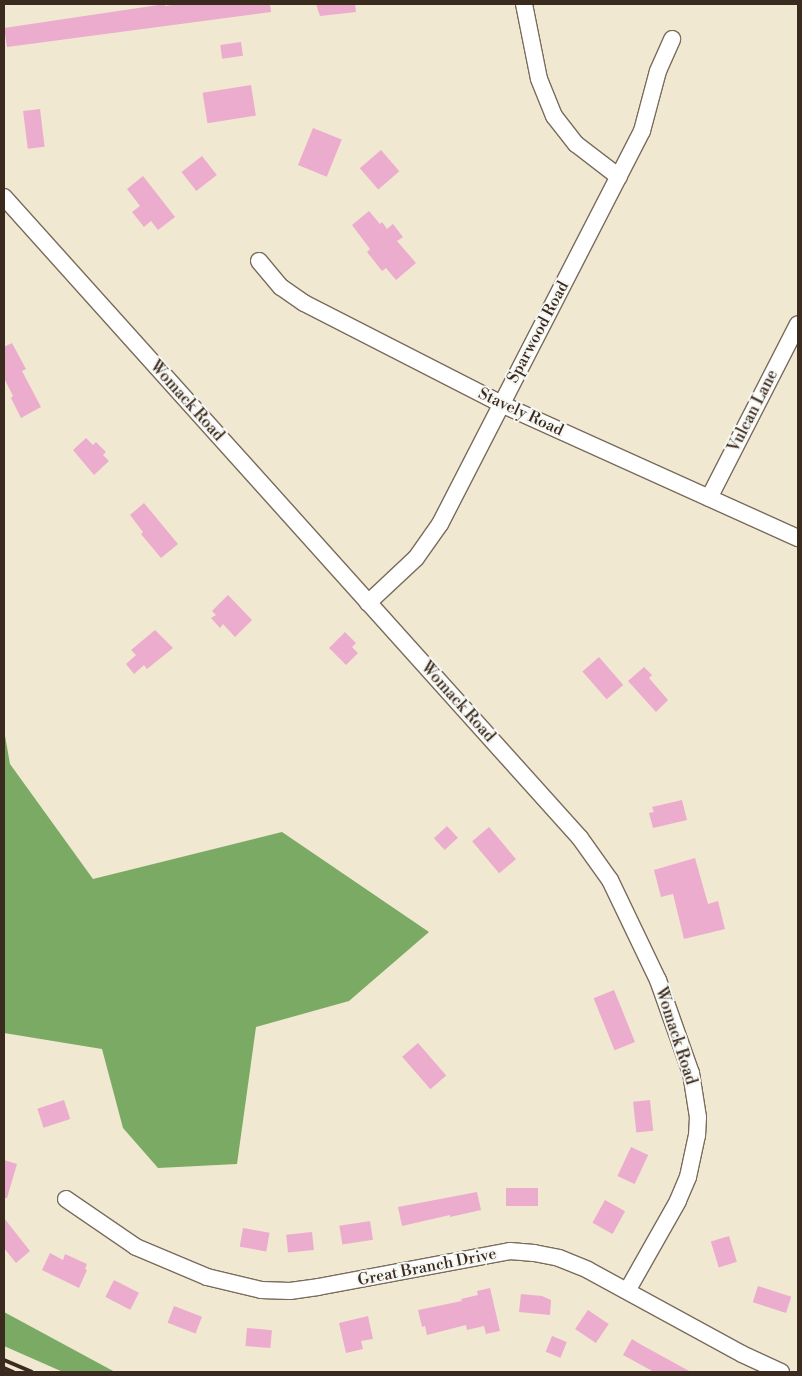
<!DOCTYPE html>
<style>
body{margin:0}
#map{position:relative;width:802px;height:1376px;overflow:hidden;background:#f0e8d1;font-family:"Libre Bodoni",serif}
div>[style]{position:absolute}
.forest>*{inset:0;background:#7baa64}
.building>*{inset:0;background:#ecacce;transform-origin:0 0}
.roads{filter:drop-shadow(1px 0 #7a6c5d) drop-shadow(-1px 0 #7a6c5d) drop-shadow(0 1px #7a6c5d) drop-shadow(0 -1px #7a6c5d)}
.minor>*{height:16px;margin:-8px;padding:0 8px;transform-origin:8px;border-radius:8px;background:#fff}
.rail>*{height:4px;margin:-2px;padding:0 2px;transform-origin:2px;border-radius:2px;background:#3b2a1e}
span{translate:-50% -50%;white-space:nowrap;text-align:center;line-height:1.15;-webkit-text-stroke:4px #f6f6f2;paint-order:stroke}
.street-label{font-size:16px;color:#3b2a1e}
.frame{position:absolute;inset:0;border:5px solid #3b2a1e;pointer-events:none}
</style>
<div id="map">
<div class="forest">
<i style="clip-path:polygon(4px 730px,10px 764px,93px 879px,282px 832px,429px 932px,349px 1001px,256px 1027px,237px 1164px,158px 1168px,123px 1128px,102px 1049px,4px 1033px)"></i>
<i style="clip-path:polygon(4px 1312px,115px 1372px,63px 1372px,4px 1346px)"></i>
</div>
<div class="building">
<i style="clip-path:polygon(165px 4px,165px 6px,179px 4px,270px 4px,271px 12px,7px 47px,4px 28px)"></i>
<i style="clip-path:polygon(316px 4px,355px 4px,356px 12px,320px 16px)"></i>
<i style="left:241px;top:42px;width:14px;height:21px;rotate:82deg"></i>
<i style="left:251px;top:85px;width:31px;height:49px;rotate:81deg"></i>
<i style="left:40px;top:109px;width:38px;height:17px;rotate:83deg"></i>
<i style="left:313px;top:128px;width:31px;height:40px;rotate:22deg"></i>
<i style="left:381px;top:150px;width:28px;height:28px;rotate:49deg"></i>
<i style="left:202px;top:156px;width:24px;height:26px;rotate:52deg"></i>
<i style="clip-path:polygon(143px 176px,175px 217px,158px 230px,151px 221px,144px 227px,132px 212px,140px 206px,127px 189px)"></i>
<i style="clip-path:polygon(369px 211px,380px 224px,382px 222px,387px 229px,393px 224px,403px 237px,397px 241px,416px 263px,396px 280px,386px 268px,382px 271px,367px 252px,370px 249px,352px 225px)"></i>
<i style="clip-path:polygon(12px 343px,26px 369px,22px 371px,41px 407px,21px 418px,11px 398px,13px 396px,4px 378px,4px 347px)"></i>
<i style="clip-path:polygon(86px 438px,93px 445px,96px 442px,106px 452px,103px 455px,109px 461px,94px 475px,73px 450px)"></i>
<i style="clip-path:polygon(144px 503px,178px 544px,161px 558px,141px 534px,143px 532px,130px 515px)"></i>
<i style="clip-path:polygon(228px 595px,252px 620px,235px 637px,223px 624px,220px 628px,211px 618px,216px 615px,212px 611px)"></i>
<i style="clip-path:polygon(155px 630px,173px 648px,147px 669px,144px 665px,134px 674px,126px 664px,136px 655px,131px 650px)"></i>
<i style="clip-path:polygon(345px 632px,356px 643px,352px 647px,358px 653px,346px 665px,329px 648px)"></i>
<i style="left:599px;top:657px;width:37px;height:22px;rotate:49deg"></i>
<i style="clip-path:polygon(644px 667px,652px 675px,649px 678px,668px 700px,656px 712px,628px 681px)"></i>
<i style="clip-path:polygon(682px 800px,687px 820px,653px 828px,649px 813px,654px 812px,652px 807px)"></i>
<i style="left:447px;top:826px;width:16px;height:18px;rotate:47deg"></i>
<i style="left:489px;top:827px;width:42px;height:22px;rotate:50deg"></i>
<i style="clip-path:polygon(695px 858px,708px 904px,718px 901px,725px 929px,684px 939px,673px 894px,661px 897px,654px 870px)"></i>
<i style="left:614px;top:990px;width:56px;height:22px;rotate:68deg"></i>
<i style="left:418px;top:1043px;width:43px;height:21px;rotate:49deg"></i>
<i style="left:64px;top:1100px;width:20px;height:28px;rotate:72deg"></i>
<i style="left:650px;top:1100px;width:31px;height:17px;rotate:84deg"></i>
<i style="left:631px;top:1147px;width:19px;height:32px;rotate:25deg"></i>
<i style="clip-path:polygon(4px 1160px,17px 1164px,7px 1198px,4px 1198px)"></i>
<i style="left:506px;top:1188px;width:32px;height:18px"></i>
<i style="clip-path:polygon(477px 1192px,481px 1210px,450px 1217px,450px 1215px,402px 1226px,398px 1207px)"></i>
<i style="left:605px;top:1200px;width:23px;height:26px;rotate:29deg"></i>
<i style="clip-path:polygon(4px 1218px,30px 1251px,16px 1263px,4px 1248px)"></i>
<i style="left:370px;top:1221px;width:19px;height:31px;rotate:81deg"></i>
<i style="left:243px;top:1228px;width:27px;height:19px;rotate:10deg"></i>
<i style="left:312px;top:1232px;width:18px;height:26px;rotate:84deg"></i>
<i style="left:729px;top:1236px;width:27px;height:19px;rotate:73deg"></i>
<i style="clip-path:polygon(50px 1253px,63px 1260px,65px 1254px,87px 1264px,85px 1269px,87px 1270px,79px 1288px,42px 1270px)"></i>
<i style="left:114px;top:1280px;width:28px;height:19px;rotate:27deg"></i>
<i style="left:758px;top:1286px;width:35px;height:17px;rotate:18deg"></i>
<i style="clip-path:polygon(490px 1288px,500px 1331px,486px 1334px,484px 1326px,467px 1330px,466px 1325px,427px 1335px,425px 1326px,422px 1327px,418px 1310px,462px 1301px,461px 1299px,478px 1295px,477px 1291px)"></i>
<i style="clip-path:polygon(521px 1294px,542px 1296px,551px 1300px,550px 1315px,519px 1312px)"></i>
<i style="left:174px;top:1306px;width:30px;height:18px;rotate:21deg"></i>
<i style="left:588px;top:1310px;width:25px;height:23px;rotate:34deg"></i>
<i style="clip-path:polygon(368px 1316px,373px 1339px,361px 1341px,363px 1349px,346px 1353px,339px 1323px)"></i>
<i style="left:247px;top:1328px;width:25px;height:18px;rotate:5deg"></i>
<i style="left:552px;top:1336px;width:16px;height:17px;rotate:22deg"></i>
<i style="clip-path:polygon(632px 1339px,640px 1344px,691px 1372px,654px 1372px,623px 1355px)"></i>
</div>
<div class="roads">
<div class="minor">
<i style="left:524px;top:4px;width:76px;rotate:78.7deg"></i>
<i style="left:539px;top:79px;width:40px;rotate:68deg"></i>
<i style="left:554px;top:116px;width:36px;rotate:52deg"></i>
<i style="left:576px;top:144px;width:54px;rotate:37.5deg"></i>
<i style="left:4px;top:197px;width:862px;rotate:48.06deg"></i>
<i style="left:580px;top:838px;width:52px;rotate:54.5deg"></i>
<i style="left:610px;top:880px;width:111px;rotate:64.4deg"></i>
<i style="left:658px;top:980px;width:99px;rotate:70.5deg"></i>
<i style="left:691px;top:1073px;width:45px;rotate:81deg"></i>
<i style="left:698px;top:1117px;width:18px;rotate:93deg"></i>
<i style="left:697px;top:1135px;width:43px;rotate:102.1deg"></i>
<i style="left:688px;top:1177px;width:26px;rotate:113deg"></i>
<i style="left:678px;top:1201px;width:103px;rotate:119.5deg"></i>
<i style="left:259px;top:261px;width:34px;rotate:50deg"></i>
<i style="left:281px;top:287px;width:28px;rotate:35deg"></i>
<i style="left:304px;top:303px;width:221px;rotate:27.1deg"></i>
<i style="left:501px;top:404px;width:326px;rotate:24.3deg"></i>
<i style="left:709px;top:498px;width:195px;rotate:-62.9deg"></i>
<i style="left:368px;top:603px;width:66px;rotate:-43.2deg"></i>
<i style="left:416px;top:558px;width:42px;rotate:-54.8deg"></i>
<i style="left:440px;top:524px;width:442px;rotate:-62.8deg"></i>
<i style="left:642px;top:131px;width:62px;rotate:-75.1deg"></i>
<i style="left:658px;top:71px;width:35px;rotate:-66deg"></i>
<i style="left:66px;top:1199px;width:85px;rotate:34.4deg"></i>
<i style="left:136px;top:1247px;width:77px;rotate:22.9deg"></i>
<i style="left:207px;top:1277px;width:56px;rotate:13.5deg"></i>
<i style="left:261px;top:1290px;width:29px;rotate:2deg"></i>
<i style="left:290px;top:1291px;width:28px;rotate:-8deg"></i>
<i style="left:318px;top:1287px;width:195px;rotate:-10.6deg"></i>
<i style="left:510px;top:1251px;width:24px;rotate:5deg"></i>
<i style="left:534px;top:1253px;width:25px;rotate:11deg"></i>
<i style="left:559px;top:1258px;width:31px;rotate:22deg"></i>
<i style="left:588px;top:1270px;width:175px;rotate:28.6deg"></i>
<i style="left:742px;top:1354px;width:43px;rotate:24.8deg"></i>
</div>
</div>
<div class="rail">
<i style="left:4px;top:1360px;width:30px;rotate:23deg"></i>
<i style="left:4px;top:1368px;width:10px;rotate:24deg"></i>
</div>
<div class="street-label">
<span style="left:538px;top:332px;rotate:-62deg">Sparwood Road</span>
<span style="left:187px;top:401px;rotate:48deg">Womack Road</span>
<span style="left:753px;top:411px;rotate:-63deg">Vulcan Lane</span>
<span style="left:521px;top:412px;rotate:25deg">Stavely Road</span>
<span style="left:458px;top:702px;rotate:48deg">Womack Road</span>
<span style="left:676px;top:1036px;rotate:72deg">Womack Road</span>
<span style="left:427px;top:1267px;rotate:-11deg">Great Branch Drive</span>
</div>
<div class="frame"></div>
</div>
